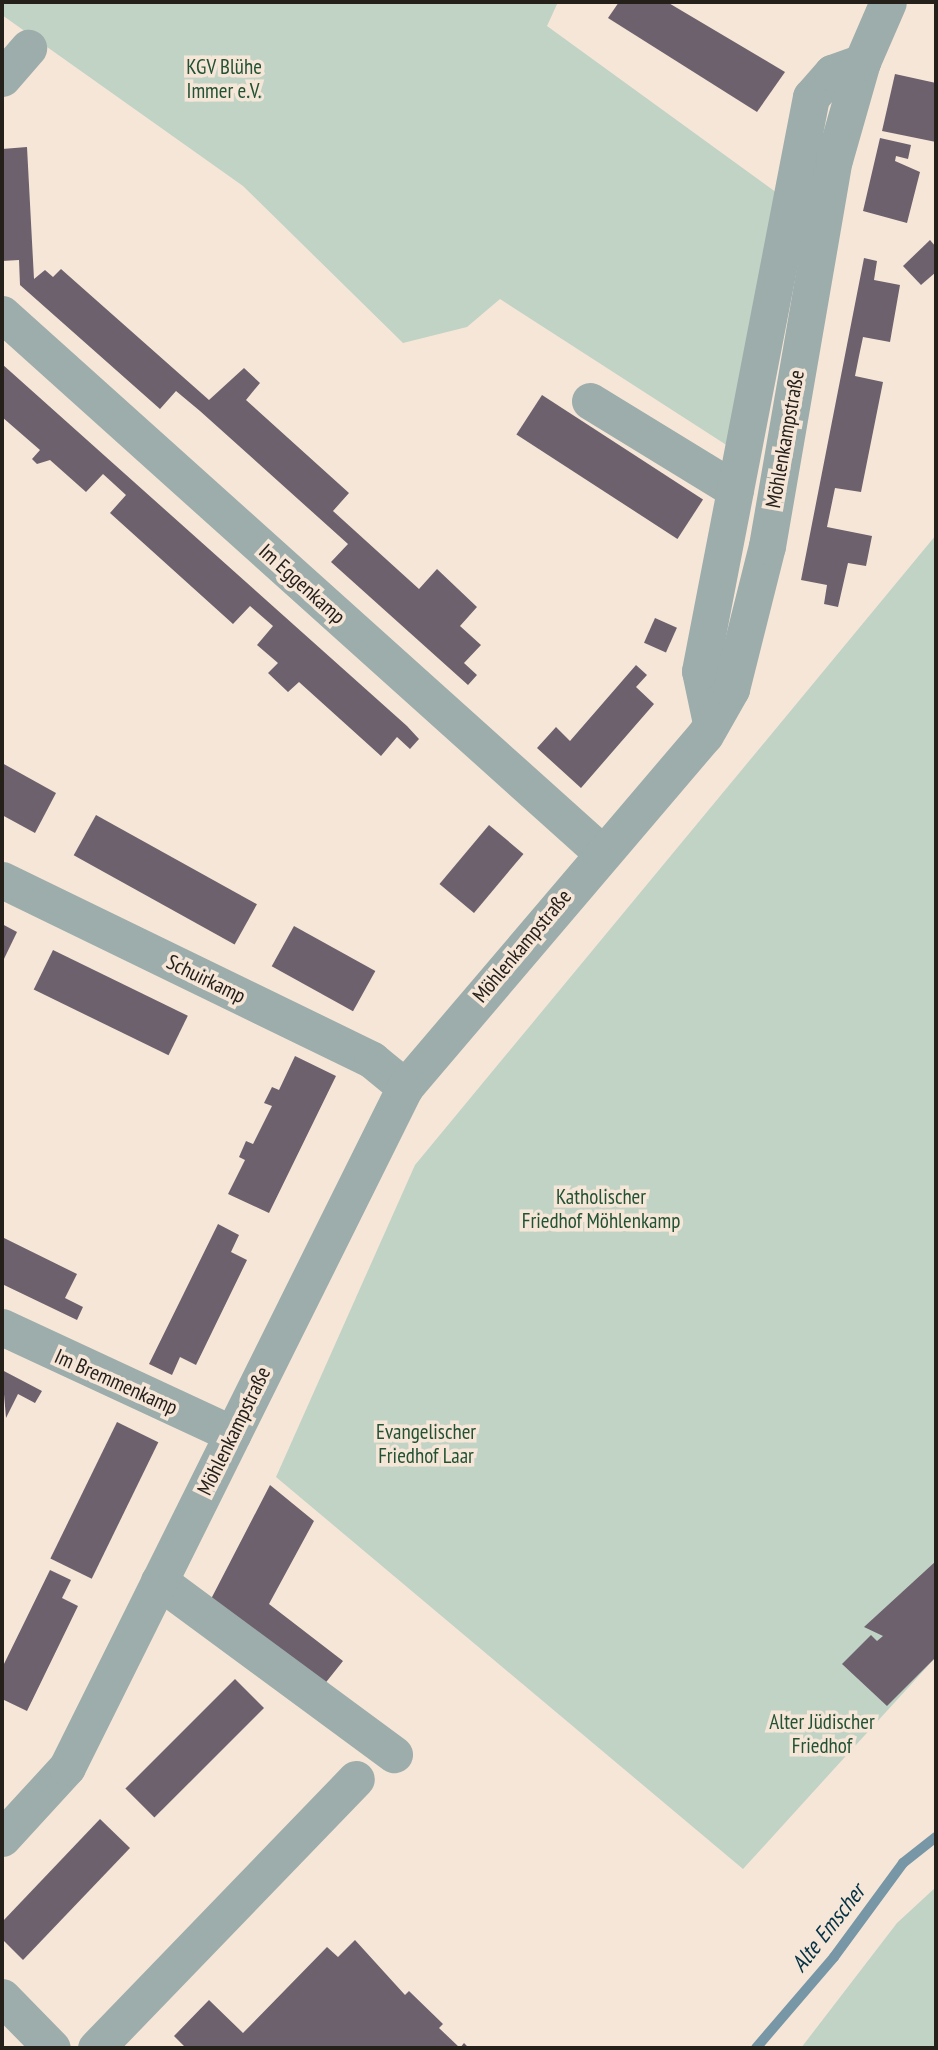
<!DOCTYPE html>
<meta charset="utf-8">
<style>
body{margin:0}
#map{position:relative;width:938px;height:2050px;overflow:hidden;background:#f6e6d8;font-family:"PT Sans Narrow",sans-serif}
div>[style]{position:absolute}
.green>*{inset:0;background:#c0d3c5}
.stream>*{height:10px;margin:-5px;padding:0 5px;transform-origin:5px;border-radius:5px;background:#7796a6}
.building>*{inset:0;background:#6d616e;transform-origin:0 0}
.minor>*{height:37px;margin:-18.5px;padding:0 18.5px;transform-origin:18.5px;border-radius:18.5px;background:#9cadab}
span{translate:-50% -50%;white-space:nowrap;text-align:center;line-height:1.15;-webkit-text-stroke:7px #f6e6d8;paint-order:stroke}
.park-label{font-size:21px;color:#225234}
.street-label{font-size:21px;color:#26201b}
.water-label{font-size:23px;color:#033245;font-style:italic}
.frame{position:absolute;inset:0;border:4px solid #26201b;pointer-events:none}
</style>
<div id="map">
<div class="green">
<i style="clip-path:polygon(2px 2px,558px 2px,547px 26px,777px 193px,728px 446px,500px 299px,467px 327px,403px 343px,243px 186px,2px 15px)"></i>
<i style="clip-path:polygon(936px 535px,936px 1657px,743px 1869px,276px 1477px,415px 1165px)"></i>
<i style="clip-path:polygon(936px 1887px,936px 2048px,801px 2048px,897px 1923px)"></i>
</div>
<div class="stream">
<i style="left:756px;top:2048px;width:120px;rotate:-49.4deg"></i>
<i style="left:834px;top:1957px;width:117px;rotate:-53.7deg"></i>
<i style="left:903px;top:1863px;width:42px;rotate:-38.2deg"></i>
</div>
<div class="building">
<i style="clip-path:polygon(619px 2px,667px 2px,785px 72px,757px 112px,608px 18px)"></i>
<i style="clip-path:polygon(895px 74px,936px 83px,936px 142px,882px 131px)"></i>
<i style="clip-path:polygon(880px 138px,911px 145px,908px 159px,896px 156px,895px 161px,920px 172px,907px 223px,863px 211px)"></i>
<i style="clip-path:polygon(27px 147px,34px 279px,45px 270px,53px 277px,61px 269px,209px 400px,244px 368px,260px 383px,246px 400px,349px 493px,333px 511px,419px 589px,437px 569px,477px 607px,460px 626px,481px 645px,464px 663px,477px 675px,468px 685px,331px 562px,348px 544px,200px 411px,176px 391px,160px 409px,20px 285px,19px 260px,2px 261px,2px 149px)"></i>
<i style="clip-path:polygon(930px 240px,936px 247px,936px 272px,921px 285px,903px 266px)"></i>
<i style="clip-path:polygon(864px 258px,877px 261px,874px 280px,900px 285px,890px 342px,863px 337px,859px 356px,855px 376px,883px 382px,861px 492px,835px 488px,827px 527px,872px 536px,866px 566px,848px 563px,838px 607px,824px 604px,827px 585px,801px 580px)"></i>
<i style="clip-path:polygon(2px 364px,407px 726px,419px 739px,410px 749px,397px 737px,381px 756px,299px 682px,288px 692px,268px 673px,278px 663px,257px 645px,273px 626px,250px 606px,233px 624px,110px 513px,126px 495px,103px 474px,86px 492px,50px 460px,37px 464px,32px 459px,40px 450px,2px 417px)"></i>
<i style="left:542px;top:395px;width:192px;height:47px;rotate:33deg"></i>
<i style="left:655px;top:618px;width:24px;height:27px;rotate:24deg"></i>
<i style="clip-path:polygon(636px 665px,647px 675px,636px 687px,654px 704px,581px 788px,537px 748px,556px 727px,570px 741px)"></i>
<i style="clip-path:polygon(2px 763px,56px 793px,35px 833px,2px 815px)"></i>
<i style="left:96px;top:815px;width:184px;height:46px;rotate:29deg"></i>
<i style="left:489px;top:825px;width:45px;height:77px;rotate:40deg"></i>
<i style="clip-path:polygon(2px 924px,17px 932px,2px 963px)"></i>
<i style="left:294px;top:926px;width:93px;height:46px;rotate:29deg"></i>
<i style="left:53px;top:950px;width:150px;height:44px;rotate:26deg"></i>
<i style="clip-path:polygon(295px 1056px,336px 1076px,269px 1213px,228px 1194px,245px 1160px,239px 1157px,246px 1141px,253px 1144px,272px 1106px,264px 1103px,272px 1087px,279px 1090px)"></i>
<i style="clip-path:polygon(218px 1224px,239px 1235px,231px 1252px,247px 1260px,196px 1365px,180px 1357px,172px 1375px,149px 1364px)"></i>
<i style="clip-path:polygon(2px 1237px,77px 1274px,65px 1298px,83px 1307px,77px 1320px,2px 1284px)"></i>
<i style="clip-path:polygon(2px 1370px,42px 1391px,35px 1403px,18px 1394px,6px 1418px)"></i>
<i style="left:117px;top:1422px;width:46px;height:152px;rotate:26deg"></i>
<i style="clip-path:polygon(270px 1485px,314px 1521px,269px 1604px,343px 1661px,323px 1686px,211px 1599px)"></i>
<i style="clip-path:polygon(936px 1561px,936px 1657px,887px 1706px,842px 1664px,871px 1635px,877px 1641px,883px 1636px,864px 1627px)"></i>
<i style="clip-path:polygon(50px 1570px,71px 1580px,62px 1598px,78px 1606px,27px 1711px,2px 1699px,2px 1668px)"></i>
<i style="left:235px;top:1679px;width:41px;height:155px;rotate:45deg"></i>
<i style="clip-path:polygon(100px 1819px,130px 1848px,23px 1960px,2px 1939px,2px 1922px)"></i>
<i style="clip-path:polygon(355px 1940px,405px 1995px,409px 1991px,443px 2024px,439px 2028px,460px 2048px,464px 2043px,469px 2048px,186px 2048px,174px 2036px,209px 2000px,243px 2033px,327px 1947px,338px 1957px)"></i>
</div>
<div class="minor">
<i style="left:2px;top:78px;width:40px;rotate:-49deg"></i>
<i style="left:2px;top:314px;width:807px;rotate:41.93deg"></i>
<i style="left:590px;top:401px;width:170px;rotate:31.5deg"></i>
<i style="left:711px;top:723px;width:53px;rotate:-101.9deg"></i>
<i style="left:700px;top:671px;width:585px;rotate:-79.06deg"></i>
<i style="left:811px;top:97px;width:32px;rotate:-49deg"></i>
<i style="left:832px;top:73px;width:32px;rotate:-20deg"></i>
<i style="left:2px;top:880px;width:411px;rotate:25.9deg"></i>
<i style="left:372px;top:1060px;width:43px;rotate:39.3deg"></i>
<i style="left:2px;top:1327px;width:254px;rotate:24.9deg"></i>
<i style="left:159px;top:1581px;width:292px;rotate:36.4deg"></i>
<i style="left:2px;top:1838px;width:96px;rotate:-47.5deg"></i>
<i style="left:67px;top:1767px;width:759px;rotate:-63.57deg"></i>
<i style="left:405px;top:1087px;width:462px;rotate:-49.6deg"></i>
<i style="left:705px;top:735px;width:53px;rotate:-60.5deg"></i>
<i style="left:731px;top:689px;width:147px;rotate:-75.9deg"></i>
<i style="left:767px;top:546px;width:392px;rotate:-80.2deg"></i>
<i style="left:834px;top:160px;width:102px;rotate:-74.1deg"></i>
<i style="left:862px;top:62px;width:65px;rotate:-66.6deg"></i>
<i style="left:2px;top:1997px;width:71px;rotate:45.6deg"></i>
<i style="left:96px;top:2048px;width:374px;rotate:-46deg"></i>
</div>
<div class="park-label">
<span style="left:224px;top:79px">KGV Blühe<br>Immer e.V.</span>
<span style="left:601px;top:1209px">Katholischer<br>Friedhof Möhlenkamp</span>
<span style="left:426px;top:1444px">Evangelischer<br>Friedhof Laar</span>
<span style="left:822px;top:1734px">Alter Jüdischer<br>Friedhof</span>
</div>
<div class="street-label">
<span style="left:785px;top:439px;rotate:-80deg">Möhlenkampstraße</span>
<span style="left:302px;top:584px;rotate:42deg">Im Eggenkamp</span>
<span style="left:522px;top:946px;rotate:-50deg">Möhlenkampstraße</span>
<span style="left:206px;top:979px;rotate:26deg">Schuirkamp</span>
<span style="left:116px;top:1382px;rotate:24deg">Im Bremmenkamp</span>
<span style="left:234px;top:1431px;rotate:-64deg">Möhlenkampstraße</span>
</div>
<div class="water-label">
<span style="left:828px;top:1928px;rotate:-52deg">Alte Emscher</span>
</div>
<div class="frame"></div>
</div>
